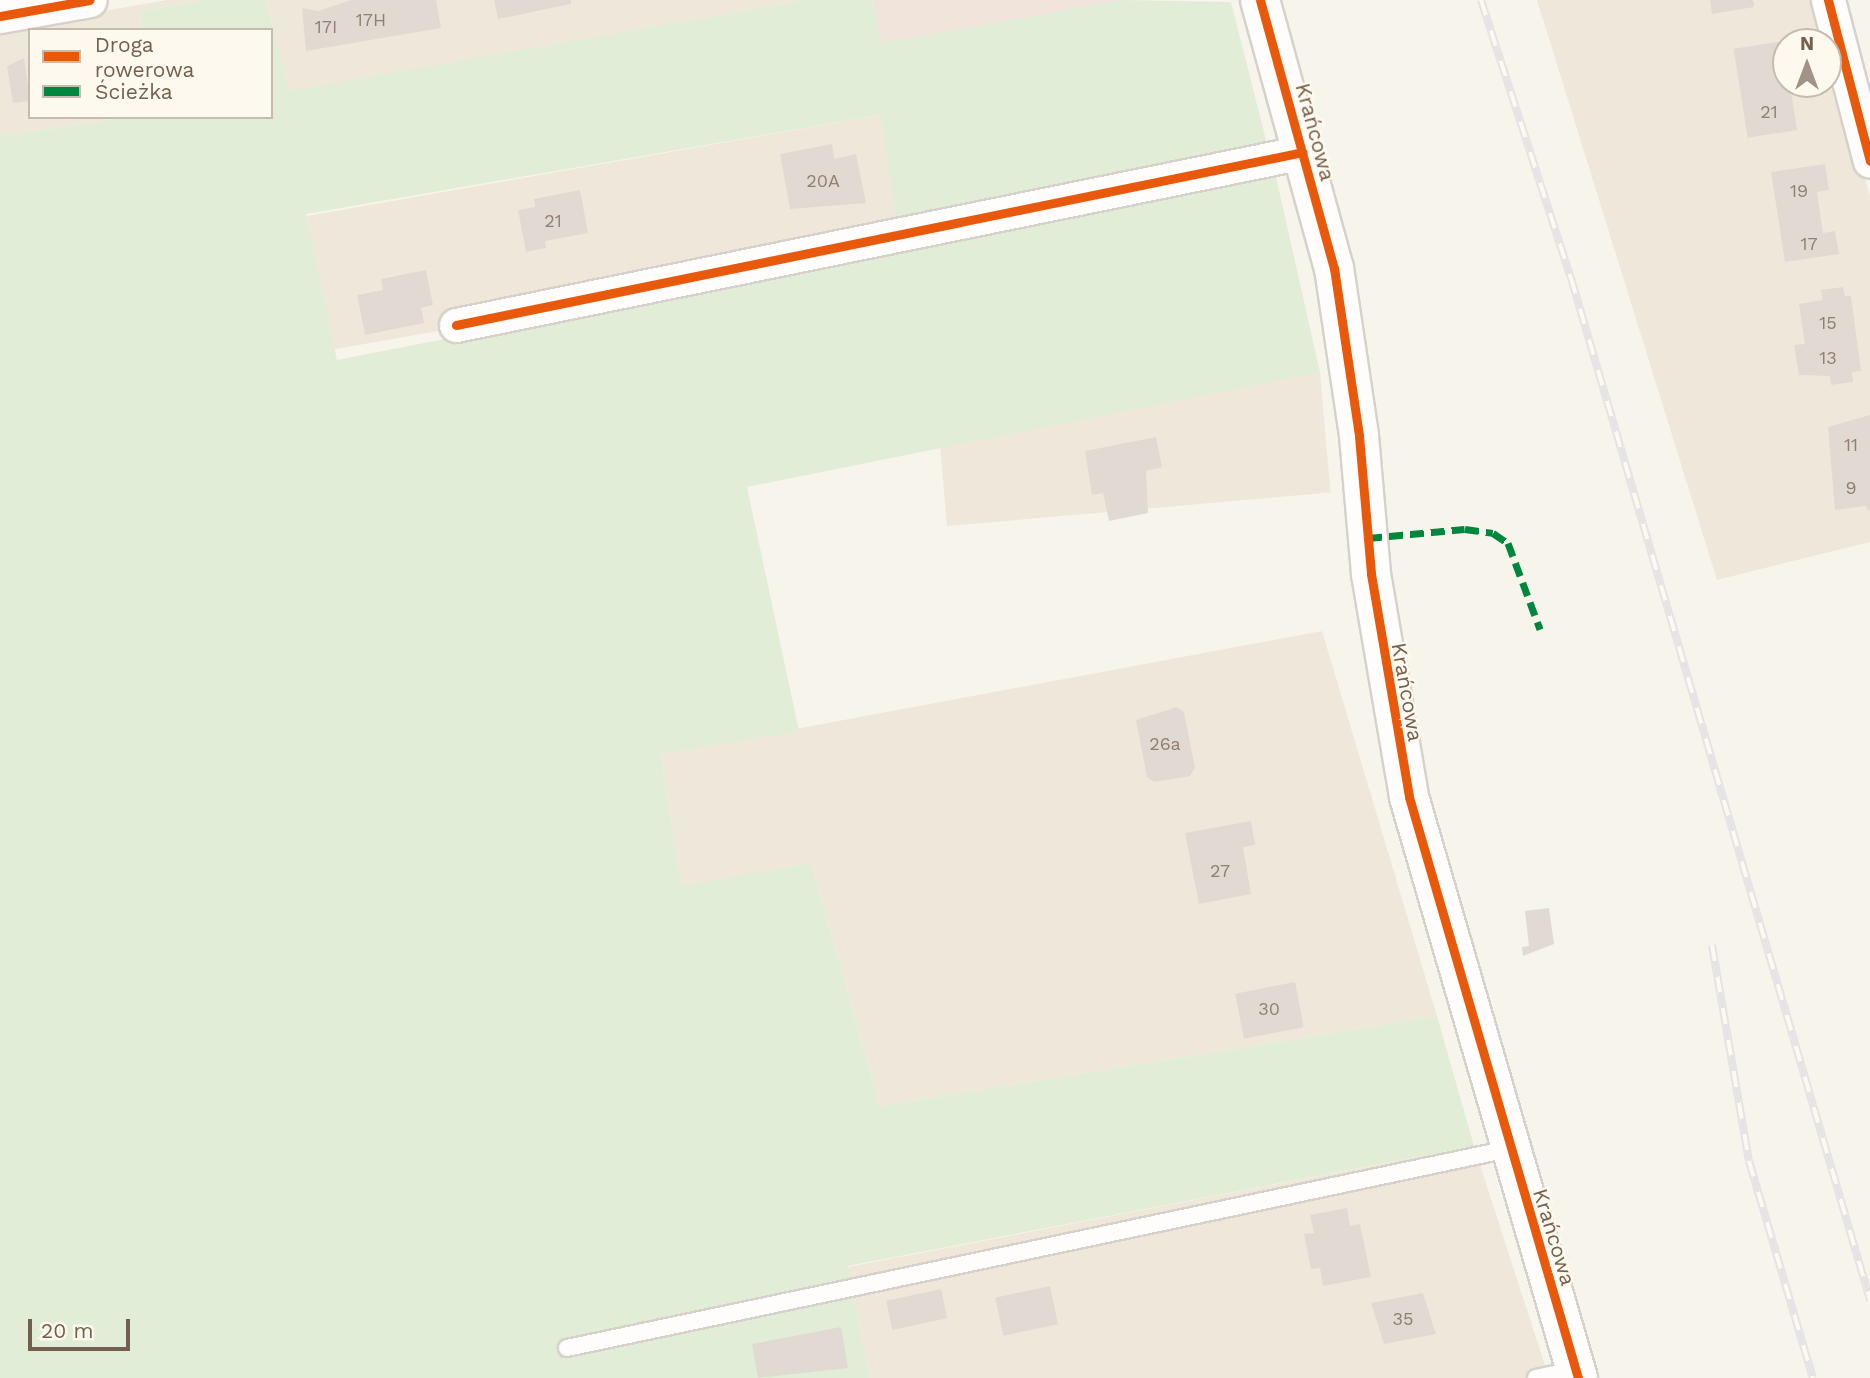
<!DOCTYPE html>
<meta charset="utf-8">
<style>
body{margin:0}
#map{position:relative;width:1870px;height:1378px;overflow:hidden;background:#f7f4ec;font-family:"Work Sans",sans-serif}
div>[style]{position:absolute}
.residential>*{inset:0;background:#efe8da;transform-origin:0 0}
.commercial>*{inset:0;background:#f1e5db}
.green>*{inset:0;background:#e2edd8}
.building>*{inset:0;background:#e0dad2;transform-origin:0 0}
.roads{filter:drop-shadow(2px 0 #d6d1ca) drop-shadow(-2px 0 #d6d1ca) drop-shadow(0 2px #d6d1ca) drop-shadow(0 -2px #d6d1ca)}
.lane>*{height:16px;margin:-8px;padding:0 8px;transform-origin:8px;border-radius:8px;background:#fefdfc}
.street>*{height:33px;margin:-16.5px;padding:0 16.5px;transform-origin:16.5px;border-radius:16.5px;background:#fefdfc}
.secondary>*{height:38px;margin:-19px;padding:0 19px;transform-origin:19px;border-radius:19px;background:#fefdfc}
.rail>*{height:8px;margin-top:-4px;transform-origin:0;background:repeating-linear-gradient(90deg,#fef9ee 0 16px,#e5e3e4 0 32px);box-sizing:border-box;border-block:2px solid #e5e3e4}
.quiet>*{height:7px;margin-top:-3.5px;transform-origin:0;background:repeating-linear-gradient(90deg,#00873e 0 14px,transparent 0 21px)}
.cycleway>*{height:9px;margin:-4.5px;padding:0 4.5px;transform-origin:4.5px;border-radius:4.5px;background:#e8590c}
span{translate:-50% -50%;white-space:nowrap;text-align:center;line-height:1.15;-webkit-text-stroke:5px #fef9ee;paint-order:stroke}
.number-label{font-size:18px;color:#918072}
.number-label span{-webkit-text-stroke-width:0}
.street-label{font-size:21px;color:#735f4e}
.legend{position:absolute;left:28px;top:28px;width:245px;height:91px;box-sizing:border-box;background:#fef9ee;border:2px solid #c6bbae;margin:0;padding:9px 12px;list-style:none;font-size:21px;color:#735f4e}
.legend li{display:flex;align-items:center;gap:14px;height:35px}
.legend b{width:35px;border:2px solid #c6bbae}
.north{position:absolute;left:1772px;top:28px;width:70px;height:70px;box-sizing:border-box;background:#fef9ee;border:2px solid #c6bbae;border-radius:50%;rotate:0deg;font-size:19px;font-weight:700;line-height:28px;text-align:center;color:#735f4e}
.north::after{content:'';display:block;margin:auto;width:24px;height:32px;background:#a19385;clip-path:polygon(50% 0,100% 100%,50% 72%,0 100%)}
.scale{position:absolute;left:28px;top:1319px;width:102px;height:32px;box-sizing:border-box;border:4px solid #735f4e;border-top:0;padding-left:9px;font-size:21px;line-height:24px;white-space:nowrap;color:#735f4e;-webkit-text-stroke:5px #fef9ee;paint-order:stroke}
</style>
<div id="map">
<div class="residential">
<i style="clip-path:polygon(167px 0,204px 0,140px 11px,143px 30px,30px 30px,30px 117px,129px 117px,0 136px,0 29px)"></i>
<i style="clip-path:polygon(266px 0,803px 0,289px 92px)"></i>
<i style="clip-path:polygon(1537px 0,1816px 0,1827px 42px,1786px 42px,1786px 84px,1828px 84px,1828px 44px,1870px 197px,1870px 542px,1717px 580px)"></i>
<i style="left:880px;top:115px;width:136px;height:582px;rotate:80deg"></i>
<i style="left:1320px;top:372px;width:121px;height:385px;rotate:85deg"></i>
<i style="clip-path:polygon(1322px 631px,1437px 1016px,880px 1106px,811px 863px,681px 887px,661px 754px)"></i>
<i style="clip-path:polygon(1474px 1146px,1549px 1378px,870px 1378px,848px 1267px)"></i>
</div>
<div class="commercial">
<i style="clip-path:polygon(872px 0,1123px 0,881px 44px)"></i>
</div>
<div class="green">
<i style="clip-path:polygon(204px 0,266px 0,289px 91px,803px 0,872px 0,881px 43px,1123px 0,1231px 2px,1268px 148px,896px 217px,880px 115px,306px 214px,337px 360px,1276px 177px,1320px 372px,747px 487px,799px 731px,661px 754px,681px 886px,811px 863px,880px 1106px,1437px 1016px,1474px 1146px,848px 1266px,870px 1378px,0 1378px,0 136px,129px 117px,271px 117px,271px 30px,143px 30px,140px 11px)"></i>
</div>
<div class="building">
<i style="clip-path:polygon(351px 0,436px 0,441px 28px,306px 51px,302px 8px,318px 11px)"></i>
<i style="clip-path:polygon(494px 0,571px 0,571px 4px,498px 19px)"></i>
<i style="clip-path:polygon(1710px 0,1753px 0,1754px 7px,1712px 14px)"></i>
<i style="left:1783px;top:41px;width:90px;height:50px;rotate:81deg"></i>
<i style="clip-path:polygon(24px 58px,30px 101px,13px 103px,7px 66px)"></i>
<i style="clip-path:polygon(832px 144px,834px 159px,856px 154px,866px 203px,790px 209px,780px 154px)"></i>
<i style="clip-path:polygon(1825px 164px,1829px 190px,1817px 192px,1823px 233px,1835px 231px,1839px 254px,1785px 262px,1771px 172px)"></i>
<i style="clip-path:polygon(580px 190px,588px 233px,545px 241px,546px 248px,526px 252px,518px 210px,535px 207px,534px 199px)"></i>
<i style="clip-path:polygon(426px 270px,433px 305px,421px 308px,424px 323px,365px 335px,357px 295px,383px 290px,381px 279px)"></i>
<i style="clip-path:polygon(1843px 287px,1845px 296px,1851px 296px,1861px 371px,1852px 372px,1853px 382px,1831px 385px,1830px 376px,1799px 375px,1794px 345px,1805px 344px,1799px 304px,1823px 300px,1821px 290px)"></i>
<i style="clip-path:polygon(1870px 415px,1870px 512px,1865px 506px,1835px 510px,1828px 427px)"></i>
<i style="clip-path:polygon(1156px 437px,1162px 467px,1146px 471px,1148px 513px,1109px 521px,1103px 493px,1092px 495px,1085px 451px)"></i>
<i style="clip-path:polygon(1177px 707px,1184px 712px,1195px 768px,1190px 776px,1154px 782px,1147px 777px,1136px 720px)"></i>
<i style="clip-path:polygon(1251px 821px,1255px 845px,1243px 847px,1251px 894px,1199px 904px,1185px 833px)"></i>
<i style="clip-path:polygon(1549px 908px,1554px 944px,1523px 956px,1522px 947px,1529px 946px,1525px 911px)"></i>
<i style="left:1295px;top:982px;width:46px;height:61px;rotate:79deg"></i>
<i style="clip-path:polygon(1347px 1208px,1350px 1226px,1360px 1224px,1371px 1277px,1323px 1286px,1320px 1268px,1311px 1269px,1304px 1234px,1314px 1233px,1310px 1215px)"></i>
<i style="left:1050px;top:1286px;width:39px;height:56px;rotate:78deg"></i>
<i style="left:941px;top:1289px;width:30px;height:56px;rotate:78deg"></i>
<i style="clip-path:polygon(1423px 1293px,1436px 1334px,1384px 1344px,1371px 1303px)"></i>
<i style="clip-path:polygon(841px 1327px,848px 1368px,758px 1378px,752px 1344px)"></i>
</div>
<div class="roads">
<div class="lane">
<i style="left:567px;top:1348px;width:963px;rotate:-11.93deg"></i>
<i style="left:1536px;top:1378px;width:40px;rotate:-12deg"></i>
</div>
<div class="street">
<i style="left:1828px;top:0;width:166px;rotate:75.4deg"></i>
<i style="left:0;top:16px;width:91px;rotate:-10.1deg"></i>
<i style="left:456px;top:325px;width:864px;rotate:-11.54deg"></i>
</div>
<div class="secondary">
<i style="left:1260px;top:0;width:278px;rotate:74.6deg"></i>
<i style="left:1334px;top:268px;width:170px;rotate:81.5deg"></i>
<i style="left:1359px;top:436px;width:139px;rotate:85deg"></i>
<i style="left:1371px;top:574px;width:226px;rotate:80.3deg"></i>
<i style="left:1409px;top:797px;width:605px;rotate:73.78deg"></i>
</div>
</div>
<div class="rail">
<i style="left:1481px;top:0;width:292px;rotate:72.1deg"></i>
<i style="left:1571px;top:278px;width:1065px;rotate:73.69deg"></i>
<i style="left:1712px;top:945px;width:219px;rotate:80.3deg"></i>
<i style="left:1749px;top:1161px;width:226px;rotate:73.6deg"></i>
</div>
<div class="quiet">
<i style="left:1368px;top:538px;width:97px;rotate:-5.3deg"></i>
<i style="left:1465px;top:529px;width:28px;rotate:8deg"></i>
<i style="left:1493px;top:533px;width:18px;rotate:34deg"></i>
<i style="left:1508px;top:543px;width:92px;rotate:69.6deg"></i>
</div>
<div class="cycleway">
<i style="left:1260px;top:0;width:278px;rotate:74.6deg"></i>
<i style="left:1334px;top:268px;width:170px;rotate:81.5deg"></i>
<i style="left:1359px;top:436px;width:139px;rotate:85deg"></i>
<i style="left:1371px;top:574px;width:226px;rotate:80.3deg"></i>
<i style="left:1409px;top:797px;width:605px;rotate:73.78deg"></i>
<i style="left:1828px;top:0;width:166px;rotate:75.4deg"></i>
<i style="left:0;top:16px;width:91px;rotate:-10.1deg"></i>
<i style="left:456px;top:325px;width:864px;rotate:-11.54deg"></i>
</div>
<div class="number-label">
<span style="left:371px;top:20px">17H</span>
<span style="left:326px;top:27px">17I</span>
<span style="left:1769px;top:112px">21</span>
<span style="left:823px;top:181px">20A</span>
<span style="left:1799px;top:191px">19</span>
<span style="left:553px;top:221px">21</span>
<span style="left:1809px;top:244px">17</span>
<span style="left:1828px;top:323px">15</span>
<span style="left:1828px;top:358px">13</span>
<span style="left:1851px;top:445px">11</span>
<span style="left:1851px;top:488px">9</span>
<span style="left:1165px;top:744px">26a</span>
<span style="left:1220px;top:871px">27</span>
<span style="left:1269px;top:1009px">30</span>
<span style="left:1403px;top:1319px">35</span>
</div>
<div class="street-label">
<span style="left:1315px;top:132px;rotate:75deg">Krańcowa</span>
<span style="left:1407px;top:692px;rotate:80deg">Krańcowa</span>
<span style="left:1554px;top:1237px;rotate:73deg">Krańcowa</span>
</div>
<ul class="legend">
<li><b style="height:9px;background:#e8590c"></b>Droga rowerowa</li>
<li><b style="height:9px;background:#00873e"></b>Ścieżka</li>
</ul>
<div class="north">N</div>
<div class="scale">20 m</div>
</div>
